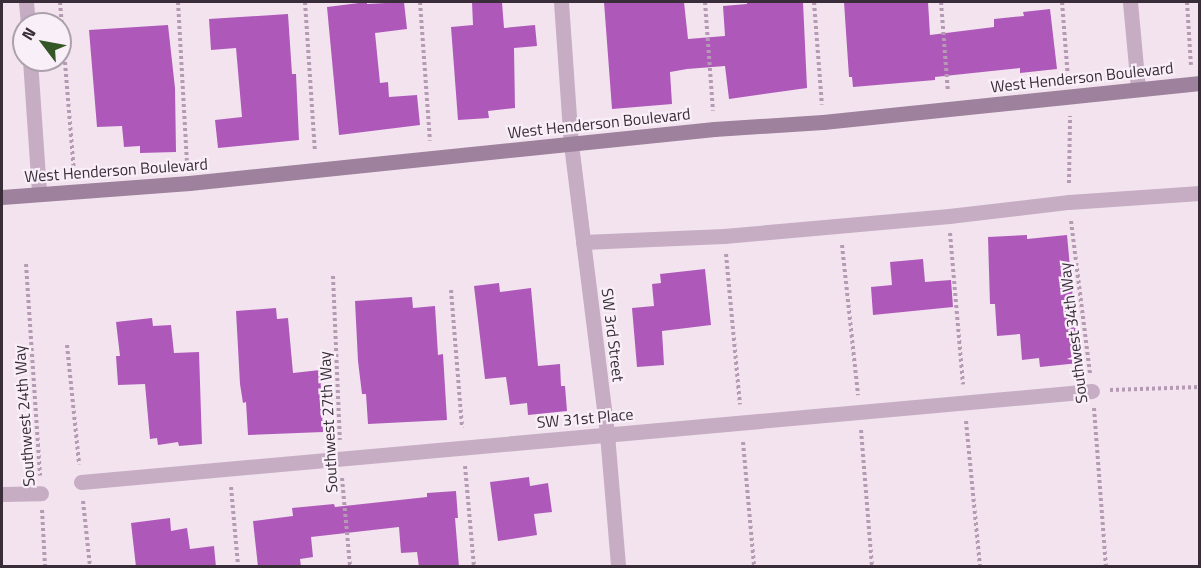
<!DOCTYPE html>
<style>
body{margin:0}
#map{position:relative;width:1201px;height:568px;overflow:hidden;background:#f2e3ef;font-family:"Titillium Web",sans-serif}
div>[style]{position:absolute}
.building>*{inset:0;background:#ae59b9}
.path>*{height:4px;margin-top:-2px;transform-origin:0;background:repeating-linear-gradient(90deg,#b59ab3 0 3px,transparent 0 6px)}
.street>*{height:15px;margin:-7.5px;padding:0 7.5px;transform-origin:7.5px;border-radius:7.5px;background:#c6adc4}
.secondary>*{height:15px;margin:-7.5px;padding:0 7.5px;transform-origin:7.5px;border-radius:7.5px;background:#9d819d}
span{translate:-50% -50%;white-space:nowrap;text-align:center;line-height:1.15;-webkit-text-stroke:4.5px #f9eff8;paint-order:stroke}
.street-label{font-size:16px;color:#382d39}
.frame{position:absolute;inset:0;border:3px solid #382d39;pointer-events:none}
.north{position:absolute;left:12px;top:12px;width:60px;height:60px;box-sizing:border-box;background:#f9eff8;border:2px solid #aca1ac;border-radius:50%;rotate:302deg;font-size:16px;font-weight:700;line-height:24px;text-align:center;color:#382d39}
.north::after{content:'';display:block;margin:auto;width:21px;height:27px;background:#355626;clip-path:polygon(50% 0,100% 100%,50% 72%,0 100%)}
</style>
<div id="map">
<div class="building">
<i style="clip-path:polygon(367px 2px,367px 4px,404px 2px,407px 29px,375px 33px,380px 83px,388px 82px,389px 97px,417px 95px,420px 125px,339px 135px,327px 7px)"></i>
<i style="clip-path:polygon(472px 2px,502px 2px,504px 28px,535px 25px,537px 46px,514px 48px,515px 108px,488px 111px,489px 118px,458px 120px,451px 27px,473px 25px)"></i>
<i style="clip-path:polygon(604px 2px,684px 2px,688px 39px,725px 36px,723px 6px,747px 4px,747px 2px,803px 2px,807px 88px,729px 99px,725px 66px,687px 69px,670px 72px,672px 104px,612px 109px)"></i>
<i style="clip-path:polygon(844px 2px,928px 2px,930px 35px,994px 27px,994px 19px,1024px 16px,1023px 12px,1050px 9px,1057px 69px,1020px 73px,1020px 68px,935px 77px,935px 80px,853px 87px,852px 77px,849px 77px)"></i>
<i style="clip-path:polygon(288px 14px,292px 74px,296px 74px,299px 140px,218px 148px,215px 120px,242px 117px,236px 48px,211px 50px,209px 19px)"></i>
<i style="clip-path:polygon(168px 25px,175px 88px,176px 152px,140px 153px,140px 146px,124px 147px,122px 126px,97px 127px,89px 30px)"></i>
<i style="clip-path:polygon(1027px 235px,1027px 239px,1067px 235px,1079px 363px,1040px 367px,1039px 358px,1022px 360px,1020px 334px,997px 336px,995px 304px,990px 304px,988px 237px)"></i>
<i style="clip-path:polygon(923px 259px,925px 282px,951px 280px,953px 307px,873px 315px,871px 287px,892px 285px,890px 262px)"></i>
<i style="clip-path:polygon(705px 269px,711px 325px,662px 331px,664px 365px,637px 367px,632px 308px,654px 306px,652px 284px,661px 283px,660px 274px)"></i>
<i style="clip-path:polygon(499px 283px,500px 292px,531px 288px,538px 366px,560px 364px,561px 386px,565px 386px,567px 411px,528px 415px,527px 403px,510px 405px,506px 377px,485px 379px,474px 286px)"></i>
<i style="clip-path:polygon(412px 297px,413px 308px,435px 306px,438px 355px,443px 354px,447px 420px,368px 424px,366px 394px,362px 394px,358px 361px,355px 301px)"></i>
<i style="clip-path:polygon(276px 308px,277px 319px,288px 318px,293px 373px,320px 370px,323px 432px,248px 435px,246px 402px,243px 403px,240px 384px,236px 311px)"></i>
<i style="clip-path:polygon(152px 318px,153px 326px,171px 325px,174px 353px,199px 352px,202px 444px,179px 446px,178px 442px,158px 445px,157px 438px,150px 439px,145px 384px,118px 385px,116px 356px,120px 356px,116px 322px)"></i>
<i style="clip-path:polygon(529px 477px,530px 486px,548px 483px,552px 512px,534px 514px,537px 535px,498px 541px,490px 482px)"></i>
<i style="clip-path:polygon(456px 491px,458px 518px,455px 518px,459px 567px,419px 567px,417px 552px,401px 553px,399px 527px,311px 537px,313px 557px,300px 559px,301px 567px,258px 567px,253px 521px,293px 516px,292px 508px,334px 504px,335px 507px,427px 497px,427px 493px)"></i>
<i style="clip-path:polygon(170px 518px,171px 531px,187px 528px,190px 549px,214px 546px,216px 567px,136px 567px,131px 523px)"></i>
</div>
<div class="path">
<i style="left:60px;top:2px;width:172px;rotate:85.3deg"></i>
<i style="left:178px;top:2px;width:162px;rotate:86.8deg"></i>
<i style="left:305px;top:2px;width:149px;rotate:86.2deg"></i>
<i style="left:420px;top:2px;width:139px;rotate:85.9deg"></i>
<i style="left:705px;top:2px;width:109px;rotate:85.8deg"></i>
<i style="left:814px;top:2px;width:103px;rotate:85.6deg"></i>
<i style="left:941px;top:2px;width:90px;rotate:85.6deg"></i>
<i style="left:1062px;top:2px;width:77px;rotate:85.5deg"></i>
<i style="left:1187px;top:2px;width:63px;rotate:86.4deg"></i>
<i style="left:1069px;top:183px;width:67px;rotate:-89.1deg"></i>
<i style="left:1071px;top:221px;width:154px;rotate:82.9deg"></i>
<i style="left:950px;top:233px;width:152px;rotate:85.1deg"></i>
<i style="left:842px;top:245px;width:151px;rotate:83.9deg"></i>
<i style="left:726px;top:254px;width:151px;rotate:84.7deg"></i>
<i style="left:26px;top:264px;width:212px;rotate:86.2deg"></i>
<i style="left:333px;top:276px;width:164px;rotate:87.6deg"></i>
<i style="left:451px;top:290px;width:138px;rotate:85.4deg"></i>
<i style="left:67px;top:345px;width:120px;rotate:84.2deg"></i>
<i style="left:1110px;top:390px;width:90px;rotate:-1.9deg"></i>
<i style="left:1094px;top:408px;width:158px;rotate:85.7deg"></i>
<i style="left:966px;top:421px;width:146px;rotate:84.5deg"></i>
<i style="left:861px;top:430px;width:136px;rotate:85.4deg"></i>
<i style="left:743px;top:442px;width:124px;rotate:84.9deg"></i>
<i style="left:465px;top:466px;width:100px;rotate:84.9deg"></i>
<i style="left:342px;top:478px;width:88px;rotate:84.8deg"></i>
<i style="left:231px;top:487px;width:79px;rotate:84.9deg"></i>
<i style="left:83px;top:501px;width:65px;rotate:83.9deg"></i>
<i style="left:42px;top:510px;width:56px;rotate:86.9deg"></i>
</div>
<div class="street">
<i style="left:26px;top:2px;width:22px;rotate:85deg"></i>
<i style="left:561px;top:2px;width:142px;rotate:86deg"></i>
<i style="left:571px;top:144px;width:292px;rotate:82.9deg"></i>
<i style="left:607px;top:434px;width:132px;rotate:85.2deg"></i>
<i style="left:1130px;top:2px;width:87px;rotate:84.7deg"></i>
<i style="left:30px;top:60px;width:133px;rotate:86.1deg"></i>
<i style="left:583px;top:242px;width:141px;rotate:-2.4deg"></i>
<i style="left:724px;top:236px;width:226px;rotate:-5.1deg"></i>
<i style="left:949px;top:216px;width:121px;rotate:-6.7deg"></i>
<i style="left:1069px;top:202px;width:131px;rotate:-3.9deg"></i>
<i style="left:81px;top:482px;width:1015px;rotate:-5.14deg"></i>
<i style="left:2px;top:494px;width:39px;rotate:-1deg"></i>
</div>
<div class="secondary">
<i style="left:2px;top:197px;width:188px;rotate:-4.3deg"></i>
<i style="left:189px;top:183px;width:528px;rotate:-5.87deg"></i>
<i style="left:714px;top:129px;width:109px;rotate:-3.7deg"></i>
<i style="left:823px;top:122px;width:379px;rotate:-5.9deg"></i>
</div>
<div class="street-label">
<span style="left:1082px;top:77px;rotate:-6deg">West Henderson Boulevard</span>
<span style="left:599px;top:123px;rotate:-6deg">West Henderson Boulevard</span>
<span style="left:116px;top:170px;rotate:-4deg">West Henderson Boulevard</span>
<span style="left:1073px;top:333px;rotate:-97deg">Southwest 34th Way</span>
<span style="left:613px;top:335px;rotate:83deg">SW 3rd Street</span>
<span style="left:24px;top:416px;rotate:-94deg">Southwest 24th Way</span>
<span style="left:585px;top:418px;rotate:-5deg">SW 31st Place</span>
<span style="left:328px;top:422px;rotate:-93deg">Southwest 27th Way</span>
</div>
<div class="frame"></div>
<div class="north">N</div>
</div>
